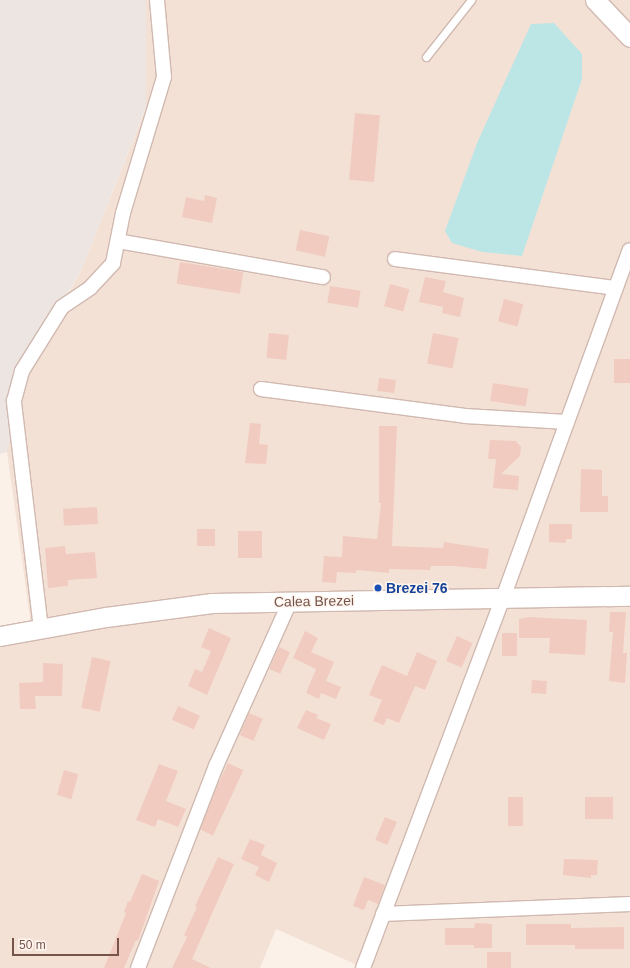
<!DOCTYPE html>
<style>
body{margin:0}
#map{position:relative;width:630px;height:968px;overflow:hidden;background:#fcf1e8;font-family:Arial,sans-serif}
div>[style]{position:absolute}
.residential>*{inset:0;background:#f4e1d6}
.industrial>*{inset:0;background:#ede5e1}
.water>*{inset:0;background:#bce6e5}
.building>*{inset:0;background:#f1cbc0;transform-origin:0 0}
.roads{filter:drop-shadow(1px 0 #d0b9b0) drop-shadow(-1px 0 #d0b9b0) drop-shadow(0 1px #d0b9b0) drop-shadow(0 -1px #d0b9b0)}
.lane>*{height:7px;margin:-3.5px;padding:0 3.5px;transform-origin:3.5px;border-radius:3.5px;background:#fff}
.street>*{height:14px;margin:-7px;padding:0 7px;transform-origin:7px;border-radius:7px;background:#fff}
.secondary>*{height:19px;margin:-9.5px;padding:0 9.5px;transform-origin:9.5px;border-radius:9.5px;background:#fff}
.dots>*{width:11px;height:11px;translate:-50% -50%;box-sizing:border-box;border:2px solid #fff6ef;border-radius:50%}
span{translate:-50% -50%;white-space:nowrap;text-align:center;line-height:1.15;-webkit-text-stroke:3px #fff6ef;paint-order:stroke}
.transit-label{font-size:14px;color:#164399;font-weight:700}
.left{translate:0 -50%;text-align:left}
.street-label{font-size:14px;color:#76544c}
.scale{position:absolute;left:12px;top:938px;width:107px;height:18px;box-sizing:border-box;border:2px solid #76544c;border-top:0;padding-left:5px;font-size:12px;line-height:14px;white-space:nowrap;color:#76544c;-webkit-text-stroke:3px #fff6ef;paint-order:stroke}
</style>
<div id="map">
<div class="residential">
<i style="clip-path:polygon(146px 0,630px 0,630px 968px,364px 968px,276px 929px,260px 968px,0 968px,0 630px,31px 625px,7px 452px,9px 393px,80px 273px,146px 108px)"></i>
</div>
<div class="industrial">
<i style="clip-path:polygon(0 0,146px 0,146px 107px,80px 273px,30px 352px,7px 452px,0 454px)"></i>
</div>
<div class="water">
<i style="clip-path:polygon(554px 23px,582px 54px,582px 79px,522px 256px,482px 252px,452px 243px,445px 231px,477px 143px,531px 24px)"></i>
</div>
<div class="building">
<i style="left:355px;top:113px;width:25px;height:67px;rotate:5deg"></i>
<i style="clip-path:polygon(205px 195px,217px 198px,212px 223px,182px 217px,186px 197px,204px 201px)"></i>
<i style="left:300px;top:230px;width:30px;height:21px;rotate:12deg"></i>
<i style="left:180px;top:262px;width:64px;height:22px;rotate:9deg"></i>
<i style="clip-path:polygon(425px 277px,446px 281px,443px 292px,464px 298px,460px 317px,442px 313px,443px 307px,419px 302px)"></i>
<i style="left:390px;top:284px;width:20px;height:23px;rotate:15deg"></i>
<i style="left:330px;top:286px;width:31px;height:17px;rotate:9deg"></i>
<i style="left:504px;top:299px;width:20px;height:23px;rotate:15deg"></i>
<i style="left:269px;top:333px;width:20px;height:25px;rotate:6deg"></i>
<i style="left:433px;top:333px;width:26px;height:31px;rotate:11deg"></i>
<i style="left:614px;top:359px;width:16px;height:24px"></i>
<i style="left:379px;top:378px;width:17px;height:13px;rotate:7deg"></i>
<i style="left:493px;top:383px;width:36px;height:18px;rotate:9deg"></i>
<i style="clip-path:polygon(250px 423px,261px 424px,259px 444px,268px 445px,266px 464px,245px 463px)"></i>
<i style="clip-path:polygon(379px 426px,397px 426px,392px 546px,443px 548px,444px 542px,489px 549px,486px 569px,454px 566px,431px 566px,430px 570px,389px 569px,389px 573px,356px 570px,356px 573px,337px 572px,336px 583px,322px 582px,324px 556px,342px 557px,343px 536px,377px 539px,381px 503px,379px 503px)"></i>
<i style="clip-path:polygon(490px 440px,516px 441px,521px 447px,520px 456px,501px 474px,519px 476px,518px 490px,493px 488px,496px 459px,488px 459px)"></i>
<i style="clip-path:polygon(581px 469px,602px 470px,602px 496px,608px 496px,608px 512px,580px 512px)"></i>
<i style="left:97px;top:507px;width:17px;height:34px;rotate:87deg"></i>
<i style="clip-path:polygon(549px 524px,572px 524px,572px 539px,566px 539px,566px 543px,549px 542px)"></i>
<i style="left:197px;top:529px;width:18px;height:17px"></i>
<i style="left:238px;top:531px;width:24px;height:27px"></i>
<i style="clip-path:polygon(65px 546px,66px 554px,95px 552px,97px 578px,68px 580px,68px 586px,48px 588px,45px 548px)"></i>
<i style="clip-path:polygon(610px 612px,626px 612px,623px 653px,627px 653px,625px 683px,609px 681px,613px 632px,609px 632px)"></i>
<i style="clip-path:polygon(529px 617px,587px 620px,585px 655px,549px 653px,550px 638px,519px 638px,519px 619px)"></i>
<i style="clip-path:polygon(209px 628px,231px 638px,207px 695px,188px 686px,195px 669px,202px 672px,211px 651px,201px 647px)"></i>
<i style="clip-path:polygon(305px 631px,318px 638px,311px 652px,334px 662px,326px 681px,341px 687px,336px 699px,321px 693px,319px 699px,306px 693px,316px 669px,293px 658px)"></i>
<i style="left:502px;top:633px;width:15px;height:23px"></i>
<i style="left:457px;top:636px;width:17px;height:27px;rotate:24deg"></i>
<i style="left:279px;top:647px;width:12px;height:24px;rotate:24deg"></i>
<i style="clip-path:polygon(417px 652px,437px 661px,425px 690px,415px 686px,399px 723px,387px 718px,384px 725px,373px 721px,382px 700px,369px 695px,382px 665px,407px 676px)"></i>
<i style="left:92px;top:657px;width:19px;height:52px;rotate:12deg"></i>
<i style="clip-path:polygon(43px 663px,63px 664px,62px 696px,35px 696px,36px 709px,20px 709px,19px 683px,43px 682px)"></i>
<i style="left:532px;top:680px;width:15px;height:13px;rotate:4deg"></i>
<i style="left:178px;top:706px;width:24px;height:15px;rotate:24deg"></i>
<i style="clip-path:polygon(306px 710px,318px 715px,316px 718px,331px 724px,324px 740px,297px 728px)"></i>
<i style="left:249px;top:713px;width:15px;height:24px;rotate:23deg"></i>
<i style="left:228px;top:763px;width:17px;height:72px;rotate:25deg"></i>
<i style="clip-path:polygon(159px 764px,178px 771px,166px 801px,186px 809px,178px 827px,158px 819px,155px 827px,136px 820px)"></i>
<i style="left:64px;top:770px;width:15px;height:26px;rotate:16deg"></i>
<i style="left:508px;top:797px;width:15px;height:29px"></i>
<i style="left:585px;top:797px;width:28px;height:22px"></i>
<i style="left:385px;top:817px;width:13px;height:25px;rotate:23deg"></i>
<i style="clip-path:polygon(250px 839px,265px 845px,261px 855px,277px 863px,269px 882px,255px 875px,259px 867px,241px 859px)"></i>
<i style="clip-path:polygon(218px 857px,234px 864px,192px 959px,211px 968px,172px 968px,187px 937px,184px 935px,197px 907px,195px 906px)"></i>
<i style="clip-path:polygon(564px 859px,598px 860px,597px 875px,591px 875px,591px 878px,563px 875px)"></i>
<i style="clip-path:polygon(142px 874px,159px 881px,138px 941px,136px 940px,124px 968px,104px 968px,126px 913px,124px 912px,128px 901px,130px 902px)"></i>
<i style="clip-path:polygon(364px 877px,385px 885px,378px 904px,368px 900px,364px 910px,353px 906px)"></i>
<i style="clip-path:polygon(475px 923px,492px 924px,492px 948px,474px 948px,474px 945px,445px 945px,445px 928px,474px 928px)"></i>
<i style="clip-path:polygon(526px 924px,571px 924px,571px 928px,624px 927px,624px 949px,575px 949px,575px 945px,526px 945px)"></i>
<i style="left:511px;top:952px;width:16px;height:24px;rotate:90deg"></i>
</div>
<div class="roads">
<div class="lane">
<i style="left:426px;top:57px;width:73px;rotate:-51.7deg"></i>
</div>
<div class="street">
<i style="left:118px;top:241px;width:208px;rotate:10deg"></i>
<i style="left:395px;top:259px;width:222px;rotate:7.5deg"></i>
<i style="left:261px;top:389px;width:206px;rotate:7.5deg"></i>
<i style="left:465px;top:416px;width:102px;rotate:3.4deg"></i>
<i style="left:41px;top:629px;width:230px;rotate:-96.8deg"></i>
<i style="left:14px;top:401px;width:31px;rotate:-75deg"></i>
<i style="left:22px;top:371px;width:75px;rotate:-58deg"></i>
<i style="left:62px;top:307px;width:34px;rotate:-34deg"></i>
<i style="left:90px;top:288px;width:34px;rotate:-47deg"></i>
<i style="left:113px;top:263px;width:51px;rotate:-78.7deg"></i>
<i style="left:123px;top:213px;width:142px;rotate:-73.2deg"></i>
<i style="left:164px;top:77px;width:77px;rotate:-95.2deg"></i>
<i style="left:383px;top:914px;width:247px;rotate:-2.3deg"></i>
<i style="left:138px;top:968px;width:217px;rotate:-68.9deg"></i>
<i style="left:216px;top:766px;width:181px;rotate:-65.8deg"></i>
<i style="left:363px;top:968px;width:396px;rotate:-69.3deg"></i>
<i style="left:503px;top:598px;width:370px;rotate:-70deg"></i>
</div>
<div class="secondary">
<i style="left:595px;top:0;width:51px;rotate:46.6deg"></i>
<i style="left:0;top:636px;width:108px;rotate:-10.2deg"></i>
<i style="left:106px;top:617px;width:107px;rotate:-7.5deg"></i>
<i style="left:212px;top:603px;width:418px;rotate:-1deg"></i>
</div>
</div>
<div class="dots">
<i style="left:378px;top:588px;background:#1a4fb4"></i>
</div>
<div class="transit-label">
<span class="left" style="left:386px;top:588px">Brezei 76</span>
</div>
<div class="street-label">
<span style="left:314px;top:601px;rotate:-1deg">Calea Brezei</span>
</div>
<div class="scale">50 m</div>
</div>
